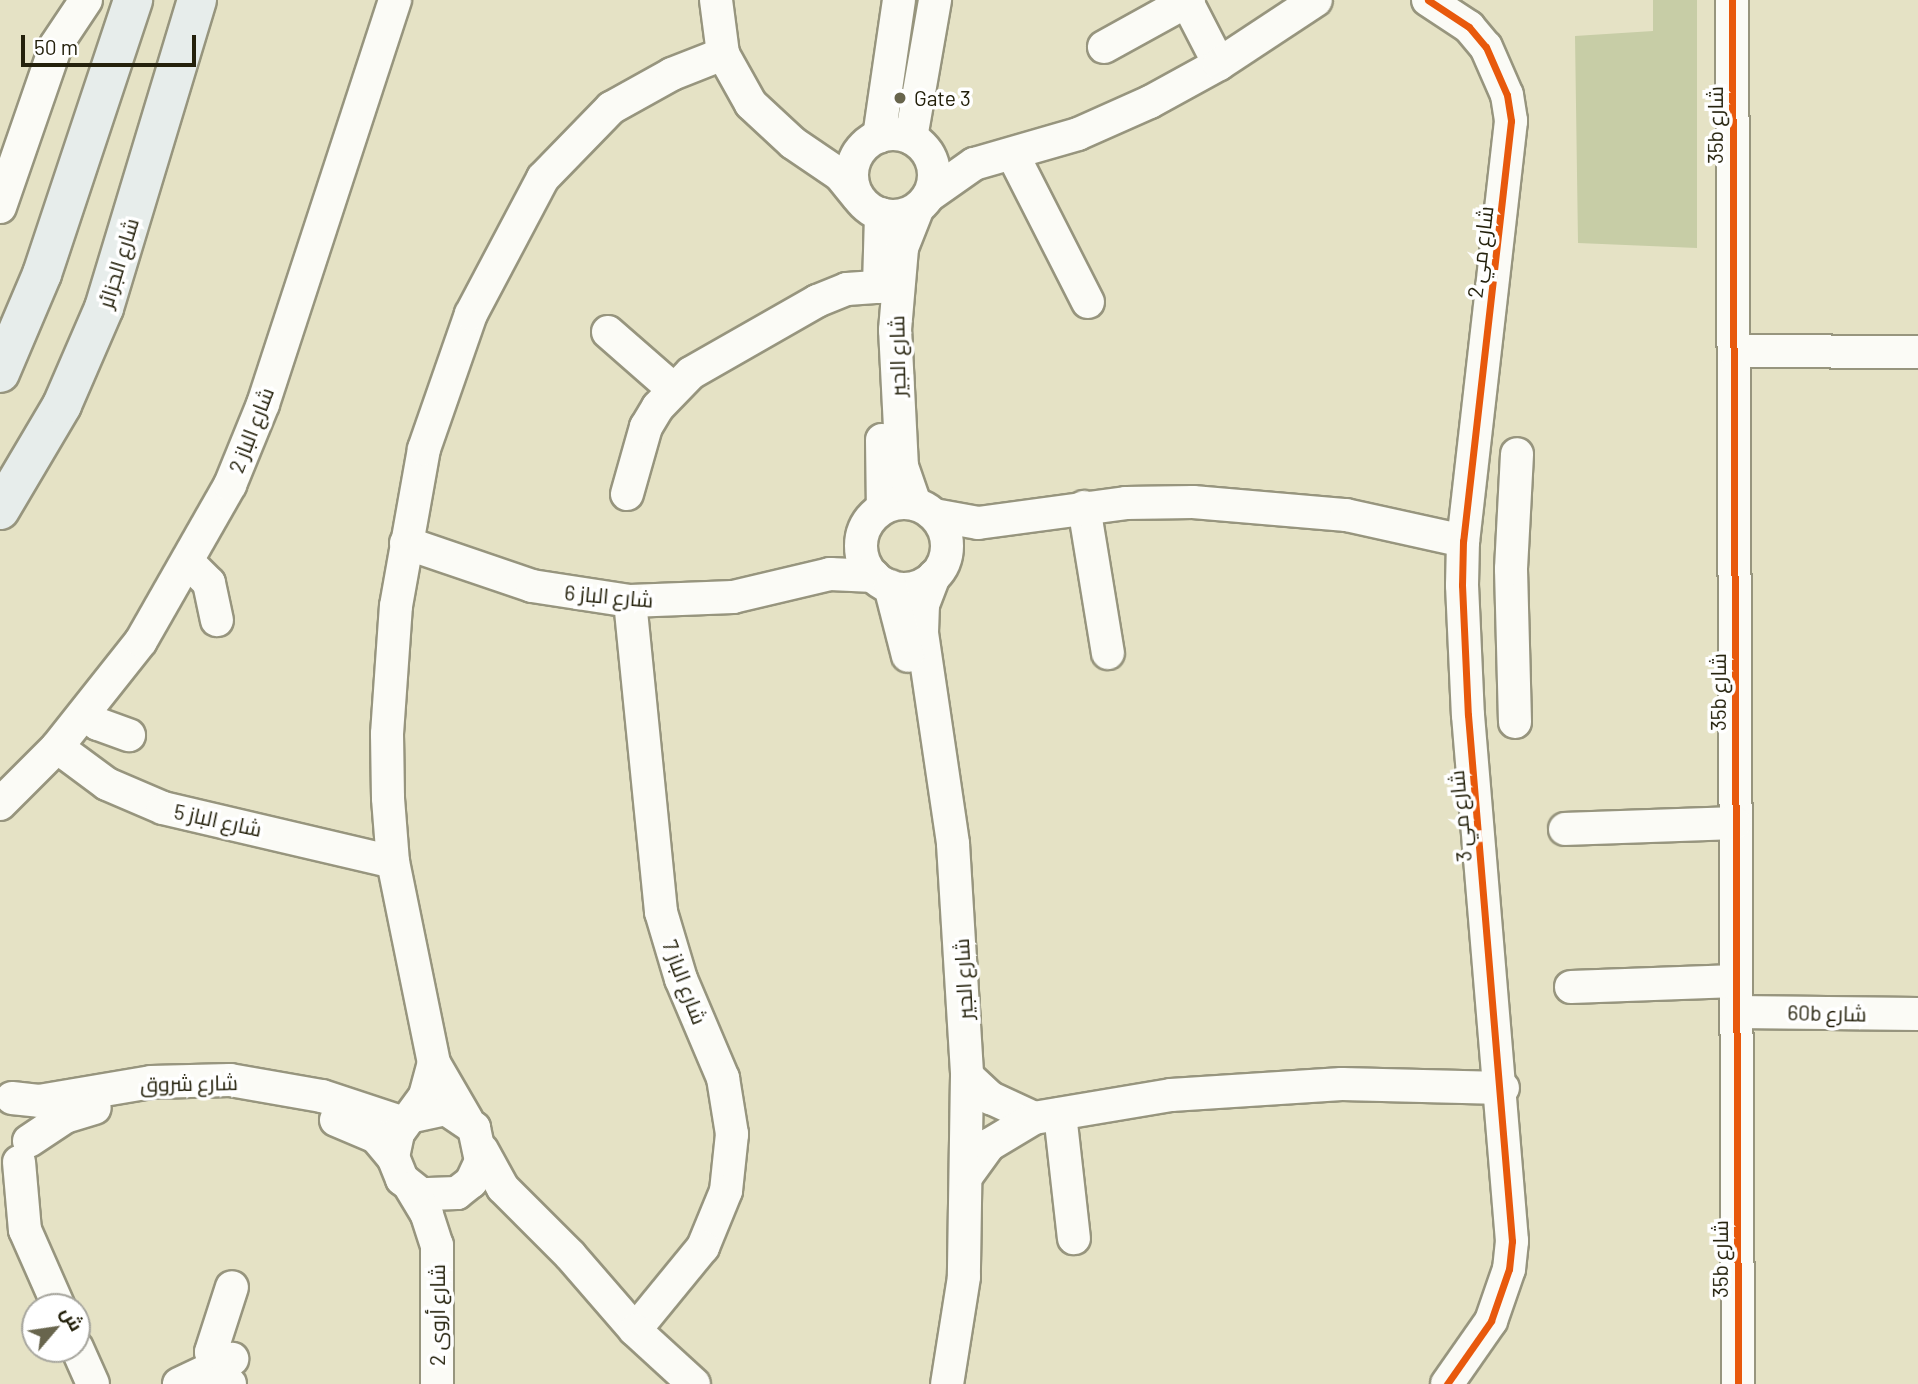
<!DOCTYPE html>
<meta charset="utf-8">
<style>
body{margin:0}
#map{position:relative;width:1918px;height:1384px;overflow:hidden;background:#e5e2c5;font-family:Barlow,Cairo,sans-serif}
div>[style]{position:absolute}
.building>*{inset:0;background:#c7cda6}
.roads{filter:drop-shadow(2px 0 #97957e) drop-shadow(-2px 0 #97957e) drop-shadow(0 2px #97957e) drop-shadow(0 -2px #97957e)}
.minor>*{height:32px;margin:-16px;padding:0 16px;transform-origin:16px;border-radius:16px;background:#fbfbf6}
.minor>.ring{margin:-16px;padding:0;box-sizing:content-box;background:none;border:32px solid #fbfbf6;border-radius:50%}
.major>*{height:38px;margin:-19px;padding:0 19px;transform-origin:19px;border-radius:19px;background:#e7edeb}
.cycleway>*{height:7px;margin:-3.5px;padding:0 3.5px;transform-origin:3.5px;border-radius:3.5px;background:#e8590c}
.dots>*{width:19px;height:19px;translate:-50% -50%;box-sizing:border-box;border:4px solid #fff;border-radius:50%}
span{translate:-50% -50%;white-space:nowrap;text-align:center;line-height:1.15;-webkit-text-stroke:7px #fff;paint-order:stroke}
.poi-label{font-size:21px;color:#24210c}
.left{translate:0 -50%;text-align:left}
.street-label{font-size:21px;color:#24210c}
.north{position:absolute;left:21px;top:1293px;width:70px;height:70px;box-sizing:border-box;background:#fff;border:2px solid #a7a69e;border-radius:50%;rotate:61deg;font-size:19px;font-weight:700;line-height:28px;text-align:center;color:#24210c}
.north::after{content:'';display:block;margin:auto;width:24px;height:32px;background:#68654d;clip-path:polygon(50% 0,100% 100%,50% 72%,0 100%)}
.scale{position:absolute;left:21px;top:35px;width:175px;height:32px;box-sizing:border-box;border:4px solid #24210c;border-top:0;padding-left:9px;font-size:21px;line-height:24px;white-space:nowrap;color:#24210c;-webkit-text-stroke:5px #fff;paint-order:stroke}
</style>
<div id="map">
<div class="building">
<i style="clip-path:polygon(1653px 0,1697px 0,1697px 248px,1578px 243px,1575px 36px,1653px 31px)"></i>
</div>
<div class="roads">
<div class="minor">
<i style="left:716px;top:0;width:54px;rotate:82.6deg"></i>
<i style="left:723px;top:54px;width:57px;rotate:60.8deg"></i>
<i style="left:751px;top:104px;width:57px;rotate:42.9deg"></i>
<i style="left:793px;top:143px;width:57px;rotate:34.2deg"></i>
<i style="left:840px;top:175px;width:28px;rotate:51deg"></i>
<i style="left:1186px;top:0;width:72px;rotate:62.7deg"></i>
<i style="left:1428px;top:0;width:49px;rotate:33.4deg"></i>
<i style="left:1469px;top:27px;width:26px;rotate:50deg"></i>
<i style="left:1486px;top:47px;width:52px;rotate:66.4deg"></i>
<i style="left:1507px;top:95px;width:26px;rotate:81deg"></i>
<i style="left:1511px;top:121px;width:423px;rotate:96.5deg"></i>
<i style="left:1463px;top:541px;width:44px;rotate:91.3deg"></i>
<i style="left:1462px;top:585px;width:130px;rotate:87.4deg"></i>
<i style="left:1468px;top:715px;width:528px;rotate:85.22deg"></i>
<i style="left:1512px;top:1241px;width:28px;rotate:96deg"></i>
<i style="left:1509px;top:1269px;width:55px;rotate:109.1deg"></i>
<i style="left:1491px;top:1321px;width:77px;rotate:124.9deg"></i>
<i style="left:1732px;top:0;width:1384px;rotate:89.75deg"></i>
<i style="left:1104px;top:47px;width:97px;rotate:-28.9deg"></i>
<i class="ring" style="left:852px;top:134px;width:50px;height:50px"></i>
<i style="left:879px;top:137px;width:138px;rotate:-81.7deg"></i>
<i style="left:911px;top:138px;width:140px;rotate:-80.1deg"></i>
<i style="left:1013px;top:155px;width:165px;rotate:63deg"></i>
<i style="left:930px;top:195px;width:54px;rotate:-35.2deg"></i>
<i style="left:974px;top:164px;width:108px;rotate:-16.1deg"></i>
<i style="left:1078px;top:134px;width:79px;rotate:-24deg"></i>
<i style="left:1150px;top:102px;width:79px;rotate:-28.8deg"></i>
<i style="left:1219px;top:64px;width:116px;rotate:-33.4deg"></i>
<i style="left:0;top:207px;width:171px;rotate:-70.9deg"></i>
<i style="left:56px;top:45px;width:54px;rotate:-56.3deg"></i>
<i style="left:879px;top:287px;width:73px;rotate:-88.4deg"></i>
<i style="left:608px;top:332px;width:86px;rotate:41.2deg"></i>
<i style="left:1734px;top:351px;width:184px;rotate:0.3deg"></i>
<i style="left:882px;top:440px;width:68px;rotate:89.2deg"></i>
<i style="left:627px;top:494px;width:70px;rotate:-74.2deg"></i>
<i style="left:646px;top:427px;width:23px;rotate:-59deg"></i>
<i style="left:658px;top:407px;width:47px;rotate:-45.9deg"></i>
<i style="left:691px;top:373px;width:145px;rotate:-29.7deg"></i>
<i style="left:817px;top:301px;width:32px;rotate:-22deg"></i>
<i style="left:847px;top:289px;width:32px;rotate:-4deg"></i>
<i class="ring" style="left:861px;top:503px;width:54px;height:54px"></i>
<i style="left:915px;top:504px;width:39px;rotate:-109deg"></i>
<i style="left:902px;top:467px;width:137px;rotate:-92.9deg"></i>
<i style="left:895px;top:330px;width:82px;rotate:-85.1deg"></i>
<i style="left:902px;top:248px;width:41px;rotate:-68.5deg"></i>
<i style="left:1084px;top:507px;width:148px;rotate:80.7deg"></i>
<i style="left:934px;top:515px;width:45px;rotate:10.3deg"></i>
<i style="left:978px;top:523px;width:149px;rotate:-7.7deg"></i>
<i style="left:1126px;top:503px;width:67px;rotate:-0.9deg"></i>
<i style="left:1193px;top:502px;width:154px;rotate:4.9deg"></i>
<i style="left:1346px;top:515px;width:120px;rotate:12.5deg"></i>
<i style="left:406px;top:543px;width:133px;rotate:18.8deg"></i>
<i style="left:532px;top:586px;width:99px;rotate:8.7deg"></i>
<i style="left:630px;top:601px;width:103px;rotate:-2.2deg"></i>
<i style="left:733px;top:597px;width:100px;rotate:-13.3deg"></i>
<i style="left:830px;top:574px;width:44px;rotate:2.6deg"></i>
<i style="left:189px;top:563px;width:28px;rotate:45deg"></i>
<i style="left:209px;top:583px;width:38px;rotate:78deg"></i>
<i style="left:934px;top:576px;width:30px;rotate:111deg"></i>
<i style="left:923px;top:604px;width:29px;rotate:92deg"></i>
<i style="left:922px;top:633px;width:213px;rotate:81.6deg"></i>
<i style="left:953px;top:844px;width:232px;rotate:86.5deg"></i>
<i style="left:967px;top:1076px;width:201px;rotate:90.9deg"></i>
<i style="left:964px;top:1277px;width:108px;rotate:99deg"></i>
<i style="left:890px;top:586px;width:72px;rotate:75.6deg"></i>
<i style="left:630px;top:601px;width:313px;rotate:84.3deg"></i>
<i style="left:661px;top:912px;width:70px;rotate:73.4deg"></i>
<i style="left:681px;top:979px;width:108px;rotate:67deg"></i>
<i style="left:723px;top:1078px;width:57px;rotate:80.9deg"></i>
<i style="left:732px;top:1134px;width:57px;rotate:96deg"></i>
<i style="left:726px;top:1191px;width:61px;rotate:112.3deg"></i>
<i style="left:703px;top:1247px;width:107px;rotate:129.3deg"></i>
<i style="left:85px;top:714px;width:16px;rotate:38deg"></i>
<i style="left:98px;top:724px;width:33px;rotate:20deg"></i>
<i style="left:1515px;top:722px;width:153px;rotate:-91.5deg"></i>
<i style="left:1511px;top:569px;width:115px;rotate:-87deg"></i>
<i style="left:57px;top:747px;width:62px;rotate:36.5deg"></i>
<i style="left:107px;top:784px;width:61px;rotate:23.2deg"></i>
<i style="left:163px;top:808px;width:236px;rotate:13.2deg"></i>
<i style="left:0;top:804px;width:81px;rotate:-45deg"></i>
<i style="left:57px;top:747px;width:135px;rotate:-51.6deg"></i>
<i style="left:141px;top:641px;width:180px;rotate:-60.3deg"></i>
<i style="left:230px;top:485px;width:87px;rotate:-67.8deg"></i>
<i style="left:263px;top:404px;width:425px;rotate:-71.9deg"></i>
<i style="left:1565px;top:829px;width:170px;rotate:-2deg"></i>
<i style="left:1571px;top:987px;width:165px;rotate:-2.1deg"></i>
<i style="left:1736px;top:1012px;width:182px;rotate:0.6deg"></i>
<i style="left:967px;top:1076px;width:33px;rotate:43deg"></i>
<i style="left:991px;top:1098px;width:47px;rotate:24.9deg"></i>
<i style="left:12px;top:1098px;width:27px;rotate:6deg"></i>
<i style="left:39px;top:1101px;width:114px;rotate:-9.6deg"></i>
<i style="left:151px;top:1082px;width:79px;rotate:-1.5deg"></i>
<i style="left:230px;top:1080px;width:93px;rotate:9.9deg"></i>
<i style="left:322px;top:1096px;width:86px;rotate:18.2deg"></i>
<i style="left:1060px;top:1114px;width:125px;rotate:83.6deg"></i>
<i style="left:413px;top:1116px;width:34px;rotate:-12deg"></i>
<i style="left:446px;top:1109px;width:34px;rotate:34deg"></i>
<i style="left:474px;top:1128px;width:34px;rotate:78deg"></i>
<i style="left:481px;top:1161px;width:23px;rotate:115deg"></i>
<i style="left:471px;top:1182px;width:18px;rotate:142deg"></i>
<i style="left:457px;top:1193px;width:36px;rotate:178deg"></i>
<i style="left:421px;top:1194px;width:24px;rotate:-142deg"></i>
<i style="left:402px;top:1179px;width:24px;rotate:-112deg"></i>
<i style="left:393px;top:1157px;width:25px;rotate:-78deg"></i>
<i style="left:398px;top:1133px;width:46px;rotate:-53.9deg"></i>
<i style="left:425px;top:1096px;width:34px;rotate:-75deg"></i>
<i style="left:336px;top:1120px;width:43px;rotate:23deg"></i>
<i style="left:376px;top:1137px;width:26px;rotate:50deg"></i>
<i style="left:467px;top:1120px;width:66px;rotate:-120.1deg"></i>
<i style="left:434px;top:1063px;width:205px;rotate:-101.5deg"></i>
<i style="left:393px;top:862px;width:64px;rotate:-94.5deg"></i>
<i style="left:388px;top:798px;width:64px;rotate:-90.9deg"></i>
<i style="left:387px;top:734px;width:128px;rotate:-86deg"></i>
<i style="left:396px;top:606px;width:159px;rotate:-79.9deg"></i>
<i style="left:424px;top:449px;width:143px;rotate:-70.8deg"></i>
<i style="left:471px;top:314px;width:154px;rotate:-62.1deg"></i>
<i style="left:543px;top:178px;width:98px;rotate:-45.8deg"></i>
<i style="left:611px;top:108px;width:70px;rotate:-29.1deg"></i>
<i style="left:672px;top:74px;width:55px;rotate:-21.4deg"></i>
<i style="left:29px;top:1141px;width:43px;rotate:-33.7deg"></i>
<i style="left:65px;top:1117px;width:31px;rotate:-17deg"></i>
<i style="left:482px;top:1150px;width:43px;rotate:61.1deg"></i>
<i style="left:503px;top:1188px;width:95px;rotate:45deg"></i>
<i style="left:570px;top:1255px;width:99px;rotate:49.1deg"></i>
<i style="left:635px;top:1330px;width:80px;rotate:42.5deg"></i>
<i style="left:19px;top:1162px;width:68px;rotate:85deg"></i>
<i style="left:25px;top:1230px;width:84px;rotate:66.2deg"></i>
<i style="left:968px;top:1174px;width:36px;rotate:-54deg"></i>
<i style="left:989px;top:1145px;width:52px;rotate:-31deg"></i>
<i style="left:1034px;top:1118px;width:139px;rotate:-9.5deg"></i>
<i style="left:1171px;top:1095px;width:171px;rotate:-3.7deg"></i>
<i style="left:1342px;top:1084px;width:161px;rotate:1.4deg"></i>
<i style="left:411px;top:1188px;width:31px;rotate:59deg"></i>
<i style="left:427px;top:1215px;width:32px;rotate:72deg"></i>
<i style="left:437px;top:1245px;width:139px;rotate:90deg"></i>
<i style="left:77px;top:1348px;width:39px;rotate:66deg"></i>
<i style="left:179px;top:1384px;width:59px;rotate:-25.3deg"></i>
<i style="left:230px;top:1384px;width:23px;rotate:-133deg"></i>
<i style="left:214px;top:1367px;width:15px;rotate:-101deg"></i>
<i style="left:211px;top:1352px;width:68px;rotate:-72.1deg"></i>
</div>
<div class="major">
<i style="left:0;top:373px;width:108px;rotate:-67deg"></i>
<i style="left:42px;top:274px;width:289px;rotate:-71.6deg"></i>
<i style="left:0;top:510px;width:122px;rotate:-59.4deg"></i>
<i style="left:62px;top:405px;width:106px;rotate:-66.6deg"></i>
<i style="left:104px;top:308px;width:322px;rotate:-73.2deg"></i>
</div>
</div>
<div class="cycleway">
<i style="left:1428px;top:0;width:49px;rotate:33.4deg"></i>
<i style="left:1469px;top:27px;width:26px;rotate:50deg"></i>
<i style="left:1486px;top:47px;width:52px;rotate:66.4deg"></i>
<i style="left:1507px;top:95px;width:26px;rotate:81deg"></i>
<i style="left:1511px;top:121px;width:423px;rotate:96.5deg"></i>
<i style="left:1463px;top:541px;width:44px;rotate:91.3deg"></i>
<i style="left:1462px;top:585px;width:130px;rotate:87.4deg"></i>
<i style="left:1468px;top:715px;width:528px;rotate:85.22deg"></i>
<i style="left:1512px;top:1241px;width:28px;rotate:96deg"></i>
<i style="left:1509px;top:1269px;width:55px;rotate:109.1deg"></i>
<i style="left:1491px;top:1321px;width:77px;rotate:124.9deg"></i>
<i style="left:1732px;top:0;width:1384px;rotate:89.75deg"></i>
</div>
<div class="dots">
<i style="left:900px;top:98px;background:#68654d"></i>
</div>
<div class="poi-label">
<span class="left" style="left:914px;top:98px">Gate 3</span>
</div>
<div class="street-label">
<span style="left:1715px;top:125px;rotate:-90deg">35b شارع</span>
<span style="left:1480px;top:252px;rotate:-83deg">شارع مي 2</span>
<span style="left:118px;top:263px;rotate:-73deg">شارع الجزائر</span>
<span style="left:897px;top:356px;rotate:-91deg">شارع الجير</span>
<span style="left:251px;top:430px;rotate:-69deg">شارع الباز 2</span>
<span style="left:609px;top:596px;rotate:5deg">شارع الباز 6</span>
<span style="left:1718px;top:692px;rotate:-90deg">35b شارع</span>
<span style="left:1460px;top:816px;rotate:-95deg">شارع مي 3</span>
<span style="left:218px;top:820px;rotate:12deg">شارع الباز 5</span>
<span style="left:963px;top:979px;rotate:-93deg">شارع الجير</span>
<span style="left:685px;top:982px;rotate:69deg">شارع الباز 7</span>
<span style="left:1827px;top:1013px;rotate:1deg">60b شارع</span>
<span style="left:189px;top:1083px;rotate:-1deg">شارع شروق</span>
<span style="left:1720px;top:1259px;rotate:-90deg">35b شارع</span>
<span style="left:437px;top:1315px;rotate:-90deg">شارع أروى 2</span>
</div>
<div class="north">ش</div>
<div class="scale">50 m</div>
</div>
